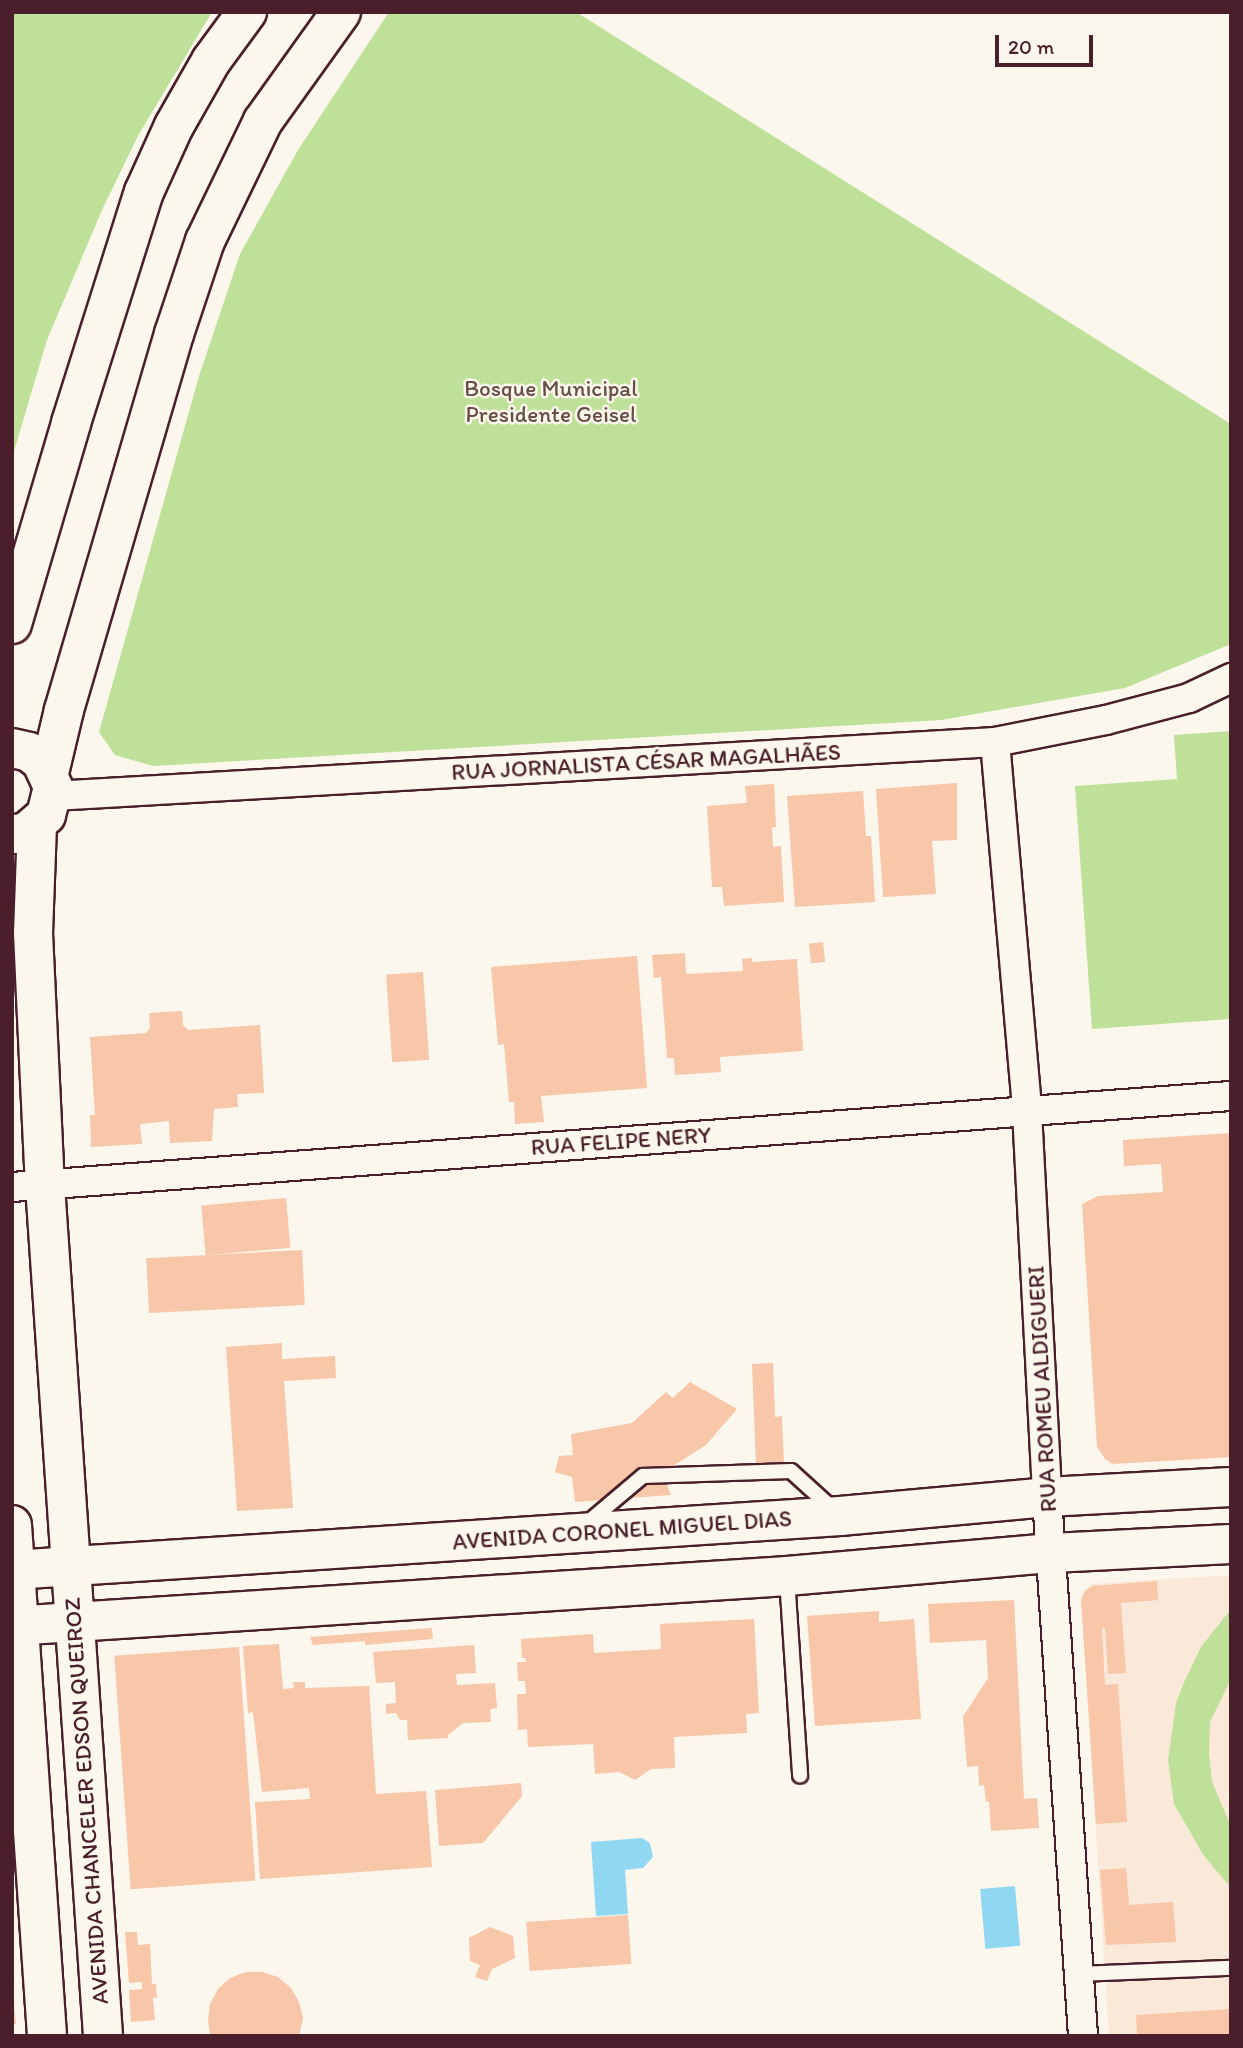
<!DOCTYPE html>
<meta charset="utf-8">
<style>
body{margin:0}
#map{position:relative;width:1243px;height:2048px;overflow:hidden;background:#fbf7ec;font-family:Itim,sans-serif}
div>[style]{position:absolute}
.built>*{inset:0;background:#fae8d8}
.green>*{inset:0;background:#bfe099}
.water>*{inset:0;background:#90d8f2;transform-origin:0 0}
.building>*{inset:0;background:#f8c6a8;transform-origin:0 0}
.roads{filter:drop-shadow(2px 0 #4a1f2b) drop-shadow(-2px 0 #4a1f2b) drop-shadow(0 2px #4a1f2b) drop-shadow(0 -2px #4a1f2b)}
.service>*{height:14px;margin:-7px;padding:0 7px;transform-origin:7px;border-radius:7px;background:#fbf7ec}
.minor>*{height:28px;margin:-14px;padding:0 14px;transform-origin:14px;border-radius:14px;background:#fbf7ec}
.secondary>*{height:38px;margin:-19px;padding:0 19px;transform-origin:19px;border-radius:19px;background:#fbf7ec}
span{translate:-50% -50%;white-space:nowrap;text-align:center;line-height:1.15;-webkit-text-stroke:5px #fbf7ec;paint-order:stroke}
.park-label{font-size:23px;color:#674f46}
.street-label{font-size:23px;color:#4a1f2b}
.frame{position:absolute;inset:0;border:14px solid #4a1f2b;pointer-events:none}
.scale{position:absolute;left:995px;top:35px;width:98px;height:32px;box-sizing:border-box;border:4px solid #4a1f2b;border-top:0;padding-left:9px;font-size:21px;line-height:24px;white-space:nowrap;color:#4a1f2b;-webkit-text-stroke:5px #fbf7ec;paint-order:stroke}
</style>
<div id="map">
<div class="built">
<i style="clip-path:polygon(1231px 1575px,1231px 2036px,1109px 2036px,1081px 1596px,1091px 1584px)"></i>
</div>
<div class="green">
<i style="clip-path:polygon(12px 12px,212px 12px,139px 134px,102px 210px,47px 340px,12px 458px)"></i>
<i style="clip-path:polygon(389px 12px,576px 12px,1231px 424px,1231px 644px,1125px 688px,941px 720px,153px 766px,115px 755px,99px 732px,199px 376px,240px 254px,298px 150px)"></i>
<i style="clip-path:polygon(1231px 731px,1231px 1019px,1092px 1029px,1075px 786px,1177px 779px,1174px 735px)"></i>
<i style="clip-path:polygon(1231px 1609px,1231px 1679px,1210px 1722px,1209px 1753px,1212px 1782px,1231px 1826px,1231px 1888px,1204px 1856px,1174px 1804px,1168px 1760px,1176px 1703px,1185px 1680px,1201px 1647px)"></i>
</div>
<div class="water">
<i style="clip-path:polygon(642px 1838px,650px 1843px,653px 1857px,643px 1868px,625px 1870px,628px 1914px,596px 1916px,591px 1842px)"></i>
<i style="left:1015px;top:1886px;width:60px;height:35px;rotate:85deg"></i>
</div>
<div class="building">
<i style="clip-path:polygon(957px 783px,957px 840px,932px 841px,936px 894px,883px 897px,876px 789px)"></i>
<i style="clip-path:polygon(774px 784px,776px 827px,772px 827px,773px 847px,781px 846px,784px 902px,724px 906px,722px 887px,712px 887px,707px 806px,747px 803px,745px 786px)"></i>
<i style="clip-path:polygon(863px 791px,866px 836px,871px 836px,875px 902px,795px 907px,787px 796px)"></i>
<i style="left:823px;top:942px;width:20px;height:14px;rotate:84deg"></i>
<i style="clip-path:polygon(685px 953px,686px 974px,743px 971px,742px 959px,752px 958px,752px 962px,797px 959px,803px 1051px,720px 1057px,721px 1072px,675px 1075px,674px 1058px,667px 1058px,661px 977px,654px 978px,652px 955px)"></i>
<i style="clip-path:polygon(637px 956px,647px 1088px,541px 1096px,544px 1122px,515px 1124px,514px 1102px,509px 1102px,504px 1044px,498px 1045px,491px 967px)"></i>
<i style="left:423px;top:972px;width:88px;height:37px;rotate:86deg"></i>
<i style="clip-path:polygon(182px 1011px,183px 1025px,188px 1030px,260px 1025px,264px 1093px,237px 1094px,238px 1107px,214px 1109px,212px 1141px,170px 1143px,169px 1121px,140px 1124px,142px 1144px,91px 1147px,90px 1115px,95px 1115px,90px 1037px,146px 1033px,150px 1028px,149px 1013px)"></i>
<i style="clip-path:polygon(1231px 1133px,1231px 1457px,1113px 1464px,1105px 1459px,1097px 1447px,1082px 1204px,1098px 1196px,1163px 1192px,1161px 1164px,1124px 1166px,1123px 1140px)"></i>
<i style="left:286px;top:1198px;width:50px;height:85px;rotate:85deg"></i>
<i style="left:302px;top:1250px;width:55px;height:156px;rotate:87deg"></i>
<i style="clip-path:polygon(282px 1343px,282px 1359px,335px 1356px,336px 1378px,284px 1381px,293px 1508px,237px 1511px,226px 1347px)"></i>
<i style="clip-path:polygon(773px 1363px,775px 1417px,782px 1416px,784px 1465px,756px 1466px,752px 1364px)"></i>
<i style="clip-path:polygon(690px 1382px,737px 1409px,706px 1445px,662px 1473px,671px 1495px,575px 1502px,572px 1477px,555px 1472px,559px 1456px,573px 1455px,571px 1434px,632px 1423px,666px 1392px,673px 1398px)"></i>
<i style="clip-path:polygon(1157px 1581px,1158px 1600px,1121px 1603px,1126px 1673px,1108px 1674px,1105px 1628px,1102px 1629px,1105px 1685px,1118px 1684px,1127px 1822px,1096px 1824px,1081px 1600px,1085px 1591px,1092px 1586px)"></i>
<i style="clip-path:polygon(1014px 1600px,1024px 1799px,1037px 1798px,1039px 1828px,991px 1831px,989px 1801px,986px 1802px,984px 1785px,979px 1786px,978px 1766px,967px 1767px,963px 1717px,988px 1678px,986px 1640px,930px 1643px,928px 1604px)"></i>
<i style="clip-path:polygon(879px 1611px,879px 1622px,914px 1619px,921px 1719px,815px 1726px,807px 1616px)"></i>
<i style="clip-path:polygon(754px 1619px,759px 1713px,746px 1714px,747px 1733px,674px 1737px,675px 1768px,651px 1769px,635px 1780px,619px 1772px,595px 1774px,593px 1744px,528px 1747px,527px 1729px,518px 1730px,517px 1694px,526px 1694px,525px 1681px,518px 1681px,517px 1662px,526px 1662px,525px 1658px,522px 1658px,521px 1639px,593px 1634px,594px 1653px,661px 1649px,660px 1624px)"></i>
<i style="clip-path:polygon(432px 1628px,433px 1639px,365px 1645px,365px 1641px,313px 1645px,310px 1637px)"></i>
<i style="clip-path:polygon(279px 1644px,283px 1689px,294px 1688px,293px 1682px,305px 1682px,305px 1688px,369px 1686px,376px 1794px,426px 1791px,432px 1867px,260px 1879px,255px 1802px,310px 1799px,309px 1788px,262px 1792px,253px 1712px,248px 1713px,243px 1646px)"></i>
<i style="clip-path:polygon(474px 1645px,476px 1673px,456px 1674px,457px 1685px,495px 1683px,497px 1708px,490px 1709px,491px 1722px,463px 1723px,448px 1735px,448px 1738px,408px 1740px,407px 1720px,400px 1720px,396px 1713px,386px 1714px,386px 1704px,396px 1703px,395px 1682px,376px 1683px,373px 1652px)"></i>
<i style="left:239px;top:1647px;width:234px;height:125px;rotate:86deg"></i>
<i style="clip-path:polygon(521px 1783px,522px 1796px,483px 1843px,439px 1846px,435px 1790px)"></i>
<i style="clip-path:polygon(1126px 1868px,1129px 1905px,1173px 1902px,1176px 1942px,1106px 1945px,1100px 1870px)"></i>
<i style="left:628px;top:1915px;width:49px;height:102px;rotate:86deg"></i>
<i style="clip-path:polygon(490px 1927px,513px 1936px,515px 1958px,492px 1969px,487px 1981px,475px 1977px,480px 1965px,470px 1961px,469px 1938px)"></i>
<i style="clip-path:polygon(125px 1932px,137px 1932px,138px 1945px,150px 1944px,152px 1984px,156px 1984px,157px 1998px,153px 1998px,155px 2020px,131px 2022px,129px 1990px,142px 1989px,142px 1982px,129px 1983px)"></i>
<i style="clip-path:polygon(246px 1972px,262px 1972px,278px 1977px,291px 1988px,299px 2002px,303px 2018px,299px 2036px,210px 2036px,208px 2020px,210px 2004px,218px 1989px,230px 1978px)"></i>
<i style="clip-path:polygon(12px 2005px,14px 2005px,16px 2024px,12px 2024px)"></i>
<i style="clip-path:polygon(1231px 2009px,1231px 2036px,1137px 2036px,1136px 2015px)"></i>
</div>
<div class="roads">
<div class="service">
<i style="left:586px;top:1524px;width:75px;rotate:-40.1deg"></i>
<i style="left:643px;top:1476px;width:148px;rotate:-1.9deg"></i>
<i style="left:791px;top:1471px;width:58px;rotate:42.2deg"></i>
<i style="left:787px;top:1578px;width:198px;rotate:86.2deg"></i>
<i style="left:1079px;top:1974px;width:152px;rotate:-2.3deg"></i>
</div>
<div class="minor">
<i style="left:995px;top:742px;width:370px;rotate:85deg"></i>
<i style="left:1027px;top:1111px;width:387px;rotate:87deg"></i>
<i style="left:1047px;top:1497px;width:540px;rotate:86.18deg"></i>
<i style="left:53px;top:796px;width:944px;rotate:-3.28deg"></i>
<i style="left:995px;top:742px;width:113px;rotate:-11.2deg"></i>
<i style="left:1106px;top:720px;width:86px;rotate:-14.8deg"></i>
<i style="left:1189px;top:698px;width:47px;rotate:-25.5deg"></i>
<i style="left:12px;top:1187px;width:1222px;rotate:-4.27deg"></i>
</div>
<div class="secondary">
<i style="left:12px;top:624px;width:209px;rotate:-73.6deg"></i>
<i style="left:71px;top:423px;width:242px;rotate:-72.5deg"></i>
<i style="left:144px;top:192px;width:72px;rotate:-65.6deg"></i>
<i style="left:174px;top:126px;width:75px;rotate:-60.4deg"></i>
<i style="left:211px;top:61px;width:61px;rotate:-53.7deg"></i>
<i style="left:12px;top:748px;width:17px;rotate:13deg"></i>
<i style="left:29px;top:752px;width:15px;rotate:37deg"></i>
<i style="left:41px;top:761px;width:29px;rotate:65deg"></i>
<i style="left:53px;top:787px;width:29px;rotate:104deg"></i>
<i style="left:46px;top:815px;width:28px;rotate:139deg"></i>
<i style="left:25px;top:833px;width:11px;rotate:175deg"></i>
<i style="left:49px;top:773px;width:65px;rotate:-76.6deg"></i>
<i style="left:64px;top:710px;width:392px;rotate:-73.7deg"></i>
<i style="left:174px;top:334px;width:98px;rotate:-71.6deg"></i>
<i style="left:205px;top:241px;width:133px;rotate:-64.2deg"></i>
<i style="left:263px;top:121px;width:134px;rotate:-54.4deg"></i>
<i style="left:37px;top:825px;width:108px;rotate:92.1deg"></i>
<i style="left:33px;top:933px;width:252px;rotate:87.3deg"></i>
<i style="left:45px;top:1185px;width:853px;rotate:86.1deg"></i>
<i style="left:12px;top:1525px;width:512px;rotate:86.08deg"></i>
<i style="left:12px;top:1570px;width:830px;rotate:-3.73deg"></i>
<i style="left:840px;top:1516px;width:208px;rotate:-5.2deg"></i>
<i style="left:1047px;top:1497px;width:184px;rotate:-3.1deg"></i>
<i style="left:12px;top:1626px;width:777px;rotate:-3.69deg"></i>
<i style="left:787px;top:1576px;width:266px;rotate:-5deg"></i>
<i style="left:1052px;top:1553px;width:179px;rotate:-2.9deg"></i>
</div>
</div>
<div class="park-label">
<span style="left:551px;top:401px">Bosque Municipal<br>Presidente Geisel</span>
</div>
<div class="street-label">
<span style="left:646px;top:762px;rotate:-3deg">RUA JORNALISTA CÉSAR MAGALHÃES</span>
<span style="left:621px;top:1141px;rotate:-4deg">RUA FELIPE NERY</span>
<span style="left:1042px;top:1389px;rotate:-93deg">RUA ROMEU ALDIGUERI</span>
<span style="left:622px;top:1530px;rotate:-4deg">AVENIDA CORONEL MIGUEL DIAS</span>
<span style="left:86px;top:1801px;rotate:-94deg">AVENIDA CHANCELER EDSON QUEIROZ</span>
</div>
<div class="frame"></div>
<div class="scale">20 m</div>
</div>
